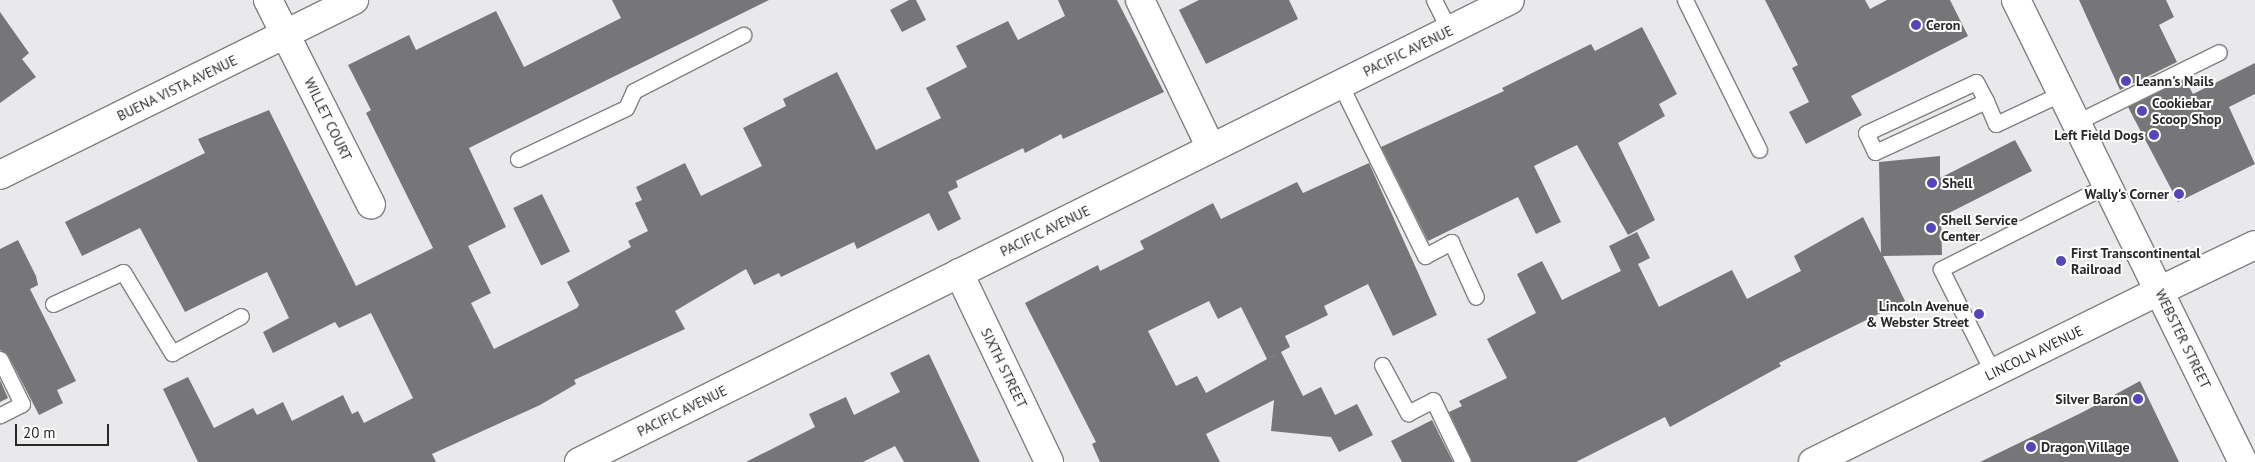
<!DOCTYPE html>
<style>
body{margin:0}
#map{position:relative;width:2255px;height:462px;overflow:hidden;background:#e9e9ec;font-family:"PT Sans",sans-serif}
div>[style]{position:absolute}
.building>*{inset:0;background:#767679;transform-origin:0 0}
.roads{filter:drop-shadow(1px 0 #808083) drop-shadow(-1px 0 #808083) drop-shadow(0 1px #808083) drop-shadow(0 -1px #808083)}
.service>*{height:15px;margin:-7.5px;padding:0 7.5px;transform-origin:7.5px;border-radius:7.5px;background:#fff}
.minor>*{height:28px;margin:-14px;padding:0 14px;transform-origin:14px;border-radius:14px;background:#fff}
.tertiary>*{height:28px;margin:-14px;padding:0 14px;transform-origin:14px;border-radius:14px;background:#fff}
.secondary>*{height:28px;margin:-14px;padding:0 14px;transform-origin:14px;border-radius:14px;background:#fff}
.primary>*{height:28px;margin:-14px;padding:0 14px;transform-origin:14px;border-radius:14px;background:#fff}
.dots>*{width:14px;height:14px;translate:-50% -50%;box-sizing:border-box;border:2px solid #fff;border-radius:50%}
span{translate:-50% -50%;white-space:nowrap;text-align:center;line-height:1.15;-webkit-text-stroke:4px #fff;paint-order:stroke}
.poi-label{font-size:14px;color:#282829;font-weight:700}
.left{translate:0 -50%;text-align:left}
.right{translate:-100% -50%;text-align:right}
.street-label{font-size:14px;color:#282829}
.scale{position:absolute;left:15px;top:424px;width:94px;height:22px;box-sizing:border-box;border:2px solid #282829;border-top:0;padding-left:6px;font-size:15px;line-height:18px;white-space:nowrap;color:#282829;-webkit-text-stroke:4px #fff;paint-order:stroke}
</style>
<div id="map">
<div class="building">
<i style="clip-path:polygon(612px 0,769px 0,469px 148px,506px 227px,468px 246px,491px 293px,471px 303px,494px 349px,577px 308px,579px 305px,567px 282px,631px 247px,628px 241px,648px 231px,635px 203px,642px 200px,636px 187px,685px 163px,701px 196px,762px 166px,743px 128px,786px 106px,783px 99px,837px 72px,876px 150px,941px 118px,926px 88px,967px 67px,956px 46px,1008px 21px,1018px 40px,1065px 16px,1058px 0,1117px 0,1164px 92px,1063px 139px,1061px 134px,1025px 153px,1023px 148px,956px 181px,958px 187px,948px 192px,961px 219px,938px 231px,929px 213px,857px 249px,854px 242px,781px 277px,779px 273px,754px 285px,746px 269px,675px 311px,685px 329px,574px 380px,576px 384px,540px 405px,432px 454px,436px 462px,198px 462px,163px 389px,188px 377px,214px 428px,253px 408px,257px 415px,283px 402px,292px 421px,343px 395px,352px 414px,358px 411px,364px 423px,413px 398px,371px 313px,339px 328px,335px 322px,273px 353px,263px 332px,289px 318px,267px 272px,185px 312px,140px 228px,82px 256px,65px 222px,205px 153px,198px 139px,269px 110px,356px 286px,433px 248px,366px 113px,371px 110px,348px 65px,409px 35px,416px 50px,496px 11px,524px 67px,621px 18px)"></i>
<i style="clip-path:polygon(909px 0,916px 0,926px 20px,902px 32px,890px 10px)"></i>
<i style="clip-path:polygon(1199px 0,1289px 0,1298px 19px,1206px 64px,1179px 10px)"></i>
<i style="clip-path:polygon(1765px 0,1865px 0,1870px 9px,1887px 0,1950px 0,1968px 36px,1851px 96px,1862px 115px,1806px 144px,1789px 112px,1809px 102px,1792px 68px,1798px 65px)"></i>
<i style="clip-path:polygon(2079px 0,2166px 0,2174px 17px,2159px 25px,2177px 62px,2120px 90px)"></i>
<i style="clip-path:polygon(0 12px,29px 53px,22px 59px,36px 77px,0 103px)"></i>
<i style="clip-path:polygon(1642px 27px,1677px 94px,1659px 104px,1665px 116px,1618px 143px,1655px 220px,1628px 235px,1577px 145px,1534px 166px,1561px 222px,1536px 234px,1518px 197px,1428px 241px,1381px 147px,1504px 91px,1502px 88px,1591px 44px,1595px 51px)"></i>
<i style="clip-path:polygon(2255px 63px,2255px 94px,2229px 107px,2255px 164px,2178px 202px,2128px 107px,2185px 79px,2193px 94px)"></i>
<i style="clip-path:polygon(2015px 140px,2032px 171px,1941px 217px,1942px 255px,1883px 256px,1905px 301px,1779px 363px,1781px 366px,1670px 427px,1665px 417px,1576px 462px,1472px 462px,1449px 412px,1462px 406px,1459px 401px,1507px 378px,1487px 339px,1536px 313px,1517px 274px,1542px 261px,1562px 300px,1621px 271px,1609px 246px,1637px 232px,1650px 258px,1638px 264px,1659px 307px,1732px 270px,1747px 299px,1801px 271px,1794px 256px,1863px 217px,1881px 253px,1879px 162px,1940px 156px,1940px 178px)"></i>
<i style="clip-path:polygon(evenodd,1369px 163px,1437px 315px,1393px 336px,1368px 284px,1324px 306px,1328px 315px,1285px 336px,1290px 347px,1281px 352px,1303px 396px,1321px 387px,1335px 415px,1357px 404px,1373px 435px,1339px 452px,1331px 437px,1271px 431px,1274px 400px,1206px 434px,1220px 462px,1100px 462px,1092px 444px,1096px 442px,1025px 303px,1098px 265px,1100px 271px,1144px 249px,1140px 241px,1213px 203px,1221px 219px,1297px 182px,1303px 193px,1369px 163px,1209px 301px,1218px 319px,1241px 307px,1267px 359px,1278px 353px,1206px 393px,1197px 376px,1176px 386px,1148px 331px,1209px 301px)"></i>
<i style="left:542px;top:194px;width:64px;height:32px;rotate:64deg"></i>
<i style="clip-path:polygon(18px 240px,36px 276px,38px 285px,30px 289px,76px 381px,57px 390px,63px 403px,39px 415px,8px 355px,0 350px,0 249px)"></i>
<i style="clip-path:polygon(929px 354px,980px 462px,904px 462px,895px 446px,863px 462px,746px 462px,815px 427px,809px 414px,846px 397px,854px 415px,900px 392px,890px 373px)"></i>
<i style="clip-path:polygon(0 380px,8px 398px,0 402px)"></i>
<i style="clip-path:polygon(2140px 381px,2179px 462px,1980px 462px,2083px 412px)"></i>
<i style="clip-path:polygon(1432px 420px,1453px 462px,1402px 462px,1391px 441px)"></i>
</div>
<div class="roads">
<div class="service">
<i style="left:1434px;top:0;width:34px;rotate:63deg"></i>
<i style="left:1685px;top:0;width:167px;rotate:63.7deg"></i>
<i style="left:1340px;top:84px;width:192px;rotate:63.7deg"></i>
<i style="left:1425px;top:256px;width:30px;rotate:-28deg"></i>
<i style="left:1451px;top:242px;width:60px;rotate:65.6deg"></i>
<i style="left:1986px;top:101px;width:122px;rotate:155.3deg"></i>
<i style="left:1875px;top:152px;width:21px;rotate:-115deg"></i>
<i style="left:1866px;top:133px;width:121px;rotate:-24.9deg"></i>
<i style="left:1976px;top:82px;width:21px;rotate:62deg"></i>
<i style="left:1986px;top:101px;width:25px;rotate:67deg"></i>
<i style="left:1996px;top:124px;width:73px;rotate:-25.2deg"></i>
<i style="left:2077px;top:122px;width:158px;rotate:-26.2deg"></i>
<i style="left:518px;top:159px;width:119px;rotate:-25.3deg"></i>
<i style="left:626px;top:108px;width:19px;rotate:-65deg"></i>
<i style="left:634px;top:91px;width:123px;rotate:-27.2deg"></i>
<i style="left:53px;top:304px;width:77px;rotate:-24.6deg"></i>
<i style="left:123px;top:272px;width:95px;rotate:58.8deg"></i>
<i style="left:172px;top:353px;width:78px;rotate:-28.2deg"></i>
<i style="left:0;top:359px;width:50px;rotate:63.9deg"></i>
<i style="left:22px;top:404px;width:25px;rotate:153deg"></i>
<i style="left:1382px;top:365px;width:55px;rotate:61.6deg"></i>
<i style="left:1408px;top:413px;width:28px;rotate:-27deg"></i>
<i style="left:1433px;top:400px;width:69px;rotate:64.2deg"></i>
<i style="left:1993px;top:373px;width:116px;rotate:-116.6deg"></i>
<i style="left:1941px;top:269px;width:186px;rotate:-26.8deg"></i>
</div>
<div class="minor">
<i style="left:268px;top:0;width:229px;rotate:63.3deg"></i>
<i style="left:1140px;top:0;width:164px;rotate:64.4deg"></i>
<i style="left:0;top:175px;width:395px;rotate:-26.3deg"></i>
<i style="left:959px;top:273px;width:209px;rotate:64.5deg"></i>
<i style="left:579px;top:462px;width:1039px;rotate:-26.39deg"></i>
</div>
<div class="tertiary">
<i style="left:1813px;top:462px;width:386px;rotate:-26.3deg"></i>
</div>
<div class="secondary">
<i style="left:2159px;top:291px;width:106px;rotate:-25.6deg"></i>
</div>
<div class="primary">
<i style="left:2016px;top:0;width:515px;rotate:63.83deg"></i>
</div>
</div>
<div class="dots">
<i style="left:1916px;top:25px;background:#5545bd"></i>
<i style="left:2126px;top:81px;background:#5545bd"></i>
<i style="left:2142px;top:111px;background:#5545bd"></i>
<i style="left:2154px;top:135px;background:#5545bd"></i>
<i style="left:1932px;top:183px;background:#5545bd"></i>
<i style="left:2179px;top:194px;background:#5545bd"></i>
<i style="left:1931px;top:228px;background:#5545bd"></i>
<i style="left:2061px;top:261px;background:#5545bd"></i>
<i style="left:1979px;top:314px;background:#5545bd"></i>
<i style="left:2138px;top:399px;background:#5545bd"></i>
<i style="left:2031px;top:447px;background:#5545bd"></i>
</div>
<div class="poi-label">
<span class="left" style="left:1926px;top:25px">Ceron</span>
<span class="left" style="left:2136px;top:81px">Leann's Nails</span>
<span class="left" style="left:2152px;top:111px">Cookiebar<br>Scoop Shop</span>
<span class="right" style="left:2144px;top:135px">Left Field Dogs</span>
<span class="left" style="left:1942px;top:183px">Shell</span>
<span class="right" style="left:2169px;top:194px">Wally's Corner</span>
<span class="left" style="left:1941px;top:228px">Shell Service<br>Center</span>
<span class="left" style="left:2071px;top:261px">First Transcontinental<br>Railroad</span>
<span class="right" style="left:1969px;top:314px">Lincoln Avenue<br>&amp; Webster Street</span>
<span class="right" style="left:2128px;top:399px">Silver Baron</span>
<span class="left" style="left:2041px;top:447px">Dragon Village</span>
</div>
<div class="street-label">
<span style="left:1408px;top:51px;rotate:-26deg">PACIFIC AVENUE</span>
<span style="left:177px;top:88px;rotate:-26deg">BUENA VISTA AVENUE</span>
<span style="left:328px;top:119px;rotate:64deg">WILLET COURT</span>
<span style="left:1045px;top:231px;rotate:-26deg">PACIFIC AVENUE</span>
<span style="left:2183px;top:339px;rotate:64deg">WEBSTER STREET</span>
<span style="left:2034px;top:353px;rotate:-26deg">LINCOLN AVENUE</span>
<span style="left:1004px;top:368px;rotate:64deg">SIXTH STREET</span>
<span style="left:682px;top:411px;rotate:-26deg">PACIFIC AVENUE</span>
</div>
<div class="scale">20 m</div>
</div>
